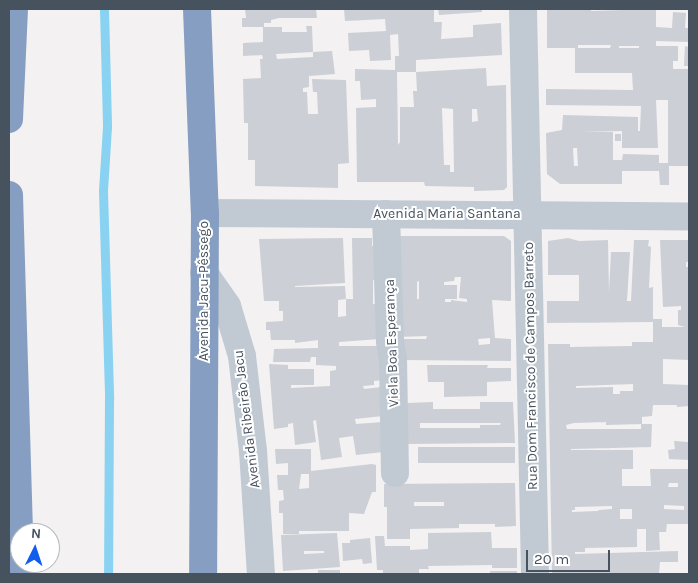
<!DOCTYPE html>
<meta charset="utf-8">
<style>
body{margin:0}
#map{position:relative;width:698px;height:583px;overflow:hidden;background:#f3f1f1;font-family:Karla,sans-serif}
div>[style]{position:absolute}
.stream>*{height:9px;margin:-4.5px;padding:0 4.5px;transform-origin:4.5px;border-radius:4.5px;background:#89d2f1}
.building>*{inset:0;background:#cccfd5;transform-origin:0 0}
.minor>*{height:28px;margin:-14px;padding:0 14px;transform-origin:14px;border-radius:14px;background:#c1cad3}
.highway>*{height:28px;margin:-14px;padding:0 14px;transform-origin:14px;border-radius:14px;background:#869ec1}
span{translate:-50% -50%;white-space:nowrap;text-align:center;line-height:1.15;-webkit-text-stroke:4px #fff;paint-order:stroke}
.street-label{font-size:14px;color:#47525f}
.frame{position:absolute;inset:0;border:10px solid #47525f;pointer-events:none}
.north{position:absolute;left:10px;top:523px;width:50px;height:50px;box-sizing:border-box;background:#fff;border:1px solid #b5babf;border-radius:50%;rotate:4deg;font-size:14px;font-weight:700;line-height:20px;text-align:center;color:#47525f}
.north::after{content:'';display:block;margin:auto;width:18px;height:22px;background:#105dee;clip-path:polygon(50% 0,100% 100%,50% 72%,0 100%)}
.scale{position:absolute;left:526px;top:550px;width:84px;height:22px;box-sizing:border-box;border:2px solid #47525f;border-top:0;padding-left:6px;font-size:15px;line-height:18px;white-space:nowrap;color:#47525f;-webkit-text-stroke:4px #fff;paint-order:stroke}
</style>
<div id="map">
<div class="stream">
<i style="left:104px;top:9px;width:118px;rotate:88.5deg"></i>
<i style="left:107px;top:127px;width:64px;rotate:93.6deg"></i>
<i style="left:103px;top:191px;width:208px;rotate:88.3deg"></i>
<i style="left:109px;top:399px;width:175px;rotate:90.3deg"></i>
</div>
<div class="building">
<i style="clip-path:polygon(245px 9px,316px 9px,317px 18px,279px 18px,271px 20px,271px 23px,264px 23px,264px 27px,242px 27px,242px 18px,246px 18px)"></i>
<i style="clip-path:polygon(evenodd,344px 9px,434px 9px,434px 22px,442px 22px,441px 39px,473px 37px,473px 25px,501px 23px,502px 55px,416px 60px,416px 72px,397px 72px,398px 145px,400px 142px,400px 107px,414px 107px,413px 91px,417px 91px,416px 72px,486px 68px,487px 86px,506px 85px,507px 187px,504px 190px,474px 191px,474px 187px,425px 186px,424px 182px,357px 182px,356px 108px,376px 107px,376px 99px,361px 100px,360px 81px,355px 81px,355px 69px,395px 70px,395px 56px,399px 56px,398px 34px,390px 35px,391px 60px,370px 61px,369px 50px,349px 51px,348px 33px,386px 31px,385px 19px,345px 21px,344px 9px,442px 108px,453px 109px,454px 172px,450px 172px,450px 165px,444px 165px,442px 108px,344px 9px,472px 109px,477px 109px,478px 121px,472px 122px,472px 109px)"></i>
<i style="clip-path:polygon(438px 9px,482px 9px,482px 12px,439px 15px)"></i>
<i style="clip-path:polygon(evenodd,547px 9px,591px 9px,591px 11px,656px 9px,656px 27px,672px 28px,673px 12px,686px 13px,685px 28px,689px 28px,689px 42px,656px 41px,656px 46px,678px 46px,678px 61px,673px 61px,673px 69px,689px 69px,688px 166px,669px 166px,669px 185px,660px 185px,659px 171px,622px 171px,622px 184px,560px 184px,547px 174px,546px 133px,562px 130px,563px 115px,638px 117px,638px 131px,640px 131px,641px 106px,546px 105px,546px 89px,633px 90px,632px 73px,575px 73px,575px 48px,547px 48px,547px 9px,578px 45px,611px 45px,610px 48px,578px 48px,578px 45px,547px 9px,619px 46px,639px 46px,639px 48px,619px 48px,619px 46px,547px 9px,656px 100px,668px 100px,668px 163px,659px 163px,659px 155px,623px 154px,622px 160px,613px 160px,613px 132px,579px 132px,622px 131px,622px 148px,658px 148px,656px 100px,547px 9px,573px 148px,577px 148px,578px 166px,574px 166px,573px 148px)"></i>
<i style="clip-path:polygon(306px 26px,312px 26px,313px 52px,276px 54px,277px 59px,313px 57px,313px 52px,332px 51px,335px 74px,309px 76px,309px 87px,303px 88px,303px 92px,307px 92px,308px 114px,318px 114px,317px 92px,313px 92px,312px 79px,346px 80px,349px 163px,338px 164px,338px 188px,255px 186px,255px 160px,248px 160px,248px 123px,244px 123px,243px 79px,261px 78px,260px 59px,263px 59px,262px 55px,243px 56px,243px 43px,263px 42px,263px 27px,282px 27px,282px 32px,307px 32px)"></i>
<i style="clip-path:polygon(685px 46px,689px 47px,689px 66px,684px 66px)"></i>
<i style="left:615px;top:134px;width:6px;height:7px"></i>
<i style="clip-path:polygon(evenodd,396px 236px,504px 236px,511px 241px,511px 301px,492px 300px,495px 338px,511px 339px,511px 361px,402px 360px,402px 339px,426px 339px,427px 336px,397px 337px,396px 236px,455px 277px,461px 277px,459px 298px,467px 299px,467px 302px,451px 300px,451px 302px,445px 302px,445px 299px,457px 299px,457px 285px,444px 285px,444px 282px,454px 281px,455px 277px,396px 236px,419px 281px,419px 299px,417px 299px,417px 282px,419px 281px,396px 236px,490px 338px,490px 344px,479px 345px,478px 339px,490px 338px)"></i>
<i style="clip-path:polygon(343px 238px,345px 283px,295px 286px,295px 287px,345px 286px,346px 299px,338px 300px,338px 317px,346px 316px,346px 299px,353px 299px,352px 238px,372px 238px,372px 246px,376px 246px,378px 280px,373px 280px,373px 304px,379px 304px,380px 339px,339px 342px,339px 346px,381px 346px,382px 380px,374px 381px,374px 385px,363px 386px,364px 389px,382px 387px,383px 416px,355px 419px,356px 424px,383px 422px,383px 452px,356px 455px,353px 436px,339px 438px,342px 457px,321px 460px,316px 420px,313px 421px,316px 442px,295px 445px,293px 423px,288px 424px,288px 427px,274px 429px,269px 364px,288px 365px,288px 369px,314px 369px,314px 385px,291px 385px,291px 388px,330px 386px,330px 371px,336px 370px,336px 366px,316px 365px,316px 357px,311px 357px,310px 362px,273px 362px,274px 349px,318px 348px,318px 340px,295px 343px,295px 340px,271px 340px,270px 330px,266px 330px,266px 322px,283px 321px,283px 311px,279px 311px,279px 301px,264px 301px,259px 239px)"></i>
<i style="clip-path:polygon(evenodd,568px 238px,579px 241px,608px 240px,609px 292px,611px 252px,630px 252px,627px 301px,631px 301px,634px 240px,649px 240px,648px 246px,651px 247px,649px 288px,653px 287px,653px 319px,662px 319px,662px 327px,685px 327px,678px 325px,678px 310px,681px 310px,681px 306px,663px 307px,660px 240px,689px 240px,689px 262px,686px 262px,686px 267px,689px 267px,689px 360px,663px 359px,663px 384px,689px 385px,689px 406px,677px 407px,677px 405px,653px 405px,652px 416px,642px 417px,642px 424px,652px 424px,651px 447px,571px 449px,571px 450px,633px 450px,633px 469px,622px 469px,622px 486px,651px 486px,650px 469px,689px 469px,688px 524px,667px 524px,666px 532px,659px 532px,660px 550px,646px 551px,646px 529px,637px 529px,637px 547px,585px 548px,585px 552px,575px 552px,575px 554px,678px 551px,678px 562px,660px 562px,659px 574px,552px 574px,548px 344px,570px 344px,570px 347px,632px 346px,632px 342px,653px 342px,653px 322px,547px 323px,547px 301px,579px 301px,579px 275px,548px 275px,548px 241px,568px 238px,633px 384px,633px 391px,620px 391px,620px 394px,613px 394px,613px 387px,576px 388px,576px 386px,633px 384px,568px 238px,606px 422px,606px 425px,641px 424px,641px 429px,567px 429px,566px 425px,574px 423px,606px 422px,568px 238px,669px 483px,678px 483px,678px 487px,668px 487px,669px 483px,568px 238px,664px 505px,684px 506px,684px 510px,664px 509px,664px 505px,568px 238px,612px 506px,612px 509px,599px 510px,598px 511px,572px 512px,572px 510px,575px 510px,575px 507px,612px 506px,568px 238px,620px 509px,632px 509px,632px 519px,620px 519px,620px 509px)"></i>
<i style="clip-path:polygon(427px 365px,488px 365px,487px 368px,511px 368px,511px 381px,487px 382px,487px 396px,444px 397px,444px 382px,428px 382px)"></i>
<i style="clip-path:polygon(evenodd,433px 402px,433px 409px,480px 409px,480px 402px,513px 402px,515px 443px,407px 444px,407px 403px,433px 402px,420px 423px,501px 423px,500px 425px,480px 425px,480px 428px,420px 428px,420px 423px)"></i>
<i style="clip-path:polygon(674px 441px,689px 442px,689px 460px,669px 459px,668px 450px,675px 449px)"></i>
<i style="left:515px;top:447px;width:16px;height:97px;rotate:90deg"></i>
<i style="clip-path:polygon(evenodd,275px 449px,311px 449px,311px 471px,372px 464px,376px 465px,376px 492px,372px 492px,364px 514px,349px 513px,349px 531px,299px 531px,299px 534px,283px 534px,283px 513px,279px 513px,279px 501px,284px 500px,283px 490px,278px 490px,277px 475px,288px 475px,288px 463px,276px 464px,275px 449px,301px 474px,309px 474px,309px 488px,299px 489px,301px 474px)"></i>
<i style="clip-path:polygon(evenodd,515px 483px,516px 526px,495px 527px,495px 524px,459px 524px,459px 528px,410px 529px,410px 539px,387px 539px,387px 507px,384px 507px,384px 484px,515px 483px,414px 502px,444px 502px,444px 506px,414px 506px,414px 502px)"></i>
<i style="clip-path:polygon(491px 532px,492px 548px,517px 548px,517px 568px,492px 568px,492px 565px,428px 566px,429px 569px,419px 569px,419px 574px,383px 574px,383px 570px,377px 570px,375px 536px,384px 536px,385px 546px,410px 546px,410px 550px,428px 549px,428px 533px)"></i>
<i style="clip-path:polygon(evenodd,337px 533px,340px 567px,283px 571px,281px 535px,337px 533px,304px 551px,324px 551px,324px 553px,304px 554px,304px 551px)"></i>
<i style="clip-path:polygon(370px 538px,372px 563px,363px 564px,362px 559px,343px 561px,342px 543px,350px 543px,350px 540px)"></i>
<i style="left:318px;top:570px;width:22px;height:4px"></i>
<i style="left:490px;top:571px;width:27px;height:3px"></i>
</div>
<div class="minor">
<i style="left:523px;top:9px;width:565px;rotate:88.78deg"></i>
<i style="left:205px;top:213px;width:484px;rotate:0.4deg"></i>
<i style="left:386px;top:214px;width:127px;rotate:88.2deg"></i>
<i style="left:390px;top:341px;width:18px;rotate:81deg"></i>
<i style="left:393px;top:359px;width:114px;rotate:89deg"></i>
<i style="left:204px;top:273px;width:40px;rotate:55.1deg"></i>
<i style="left:227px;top:306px;width:52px;rotate:73.3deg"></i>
<i style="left:242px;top:356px;width:96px;rotate:83.4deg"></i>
<i style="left:253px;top:451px;width:123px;rotate:86.3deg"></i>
</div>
<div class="highway">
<i style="left:197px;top:9px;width:204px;rotate:87.8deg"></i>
<i style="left:205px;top:213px;width:361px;rotate:90.3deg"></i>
<i style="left:9px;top:119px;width:110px;rotate:-87.4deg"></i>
<i style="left:9px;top:195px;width:379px;rotate:88.3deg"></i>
</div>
<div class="street-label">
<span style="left:447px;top:214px">Avenida Maria Santana</span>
<span style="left:204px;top:291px;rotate:-90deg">Avenida Jacu-Pêssego</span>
<span style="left:392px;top:343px;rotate:-92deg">Viela Boa Esperança</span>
<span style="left:531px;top:366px;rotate:-91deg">Rua Dom Francisco de Campos Barreto</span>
<span style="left:247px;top:419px;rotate:-97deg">Avenida Ribeirão Jacu</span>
</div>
<div class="frame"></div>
<div class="north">N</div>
<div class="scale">20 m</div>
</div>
